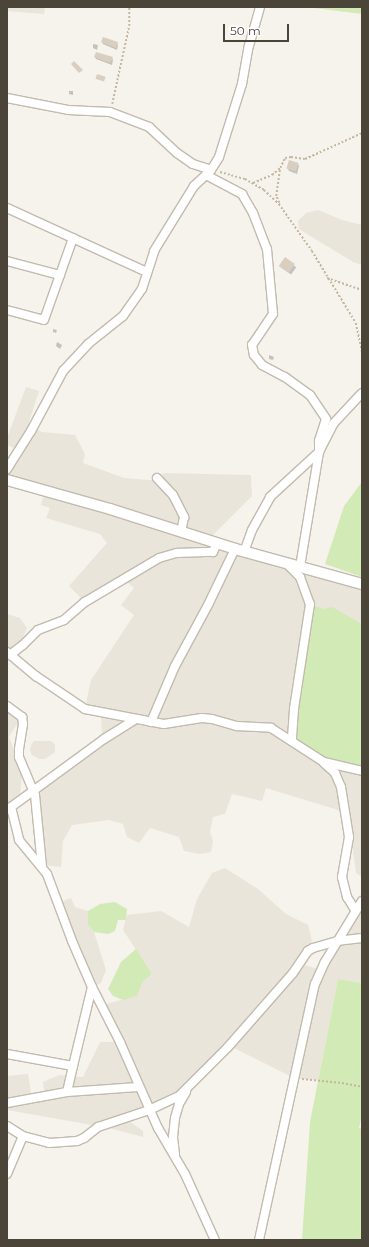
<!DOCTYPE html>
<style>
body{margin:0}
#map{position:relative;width:369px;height:1247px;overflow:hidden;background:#f6f3ec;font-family:Montserrat,sans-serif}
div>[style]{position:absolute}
.residential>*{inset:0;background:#eae5da}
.green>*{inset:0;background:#d2eab5}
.shadow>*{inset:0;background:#0003;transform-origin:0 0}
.building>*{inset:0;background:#d8cfc1;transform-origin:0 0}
.path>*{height:1.5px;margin-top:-0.75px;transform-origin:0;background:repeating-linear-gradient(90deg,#c4b79f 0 2px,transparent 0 4px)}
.roads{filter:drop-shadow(1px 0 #c2bbae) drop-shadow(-1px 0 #c2bbae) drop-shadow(0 1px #c2bbae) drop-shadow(0 -1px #c2bbae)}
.minor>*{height:8px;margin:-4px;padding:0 4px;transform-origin:4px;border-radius:4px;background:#fff}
.tertiary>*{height:10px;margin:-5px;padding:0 5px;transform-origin:5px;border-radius:5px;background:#fff}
span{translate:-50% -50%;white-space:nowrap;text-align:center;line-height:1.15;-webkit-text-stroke:4px #fff;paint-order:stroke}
.frame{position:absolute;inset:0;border:8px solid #4b4439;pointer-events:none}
.scale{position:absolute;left:223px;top:24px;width:66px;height:18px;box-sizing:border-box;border:2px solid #4b4439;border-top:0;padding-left:5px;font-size:12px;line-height:14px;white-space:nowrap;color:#4b4439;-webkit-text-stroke:3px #fff;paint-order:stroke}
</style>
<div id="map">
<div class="residential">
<i style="clip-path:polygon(7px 7px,45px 7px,44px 14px,7px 11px)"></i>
<i style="clip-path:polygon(318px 210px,342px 220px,362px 225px,362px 265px,353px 262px,299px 229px,298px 221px,306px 213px)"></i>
<i style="clip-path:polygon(26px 387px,39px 391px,28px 425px,42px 432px,75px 435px,85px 454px,83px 463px,124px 478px,162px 481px,163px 473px,251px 475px,252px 496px,208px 540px,215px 549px,362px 590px,362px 877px,356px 873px,348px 813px,266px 788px,262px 801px,232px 794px,225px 814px,213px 817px,210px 832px,213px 841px,211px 852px,200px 854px,184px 851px,179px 837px,150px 828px,139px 843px,127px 837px,123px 824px,109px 820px,72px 825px,63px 841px,61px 867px,44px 865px,34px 786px,102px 737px,101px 712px,85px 708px,91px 680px,134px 615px,121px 605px,134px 588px,125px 580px,85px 602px,69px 586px,107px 543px,100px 534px,46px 518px,50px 508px,41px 505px,46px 488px,7px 478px,7px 466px,17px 449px,7px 445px,7px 438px)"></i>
<i style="clip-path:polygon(7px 614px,20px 618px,27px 628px,21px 642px,10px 651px,7px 658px)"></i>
<i style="clip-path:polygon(7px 709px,20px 719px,9px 737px,22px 772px,20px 796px,7px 806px)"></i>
<i style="clip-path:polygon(34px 741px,51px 741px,55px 745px,55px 752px,45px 759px,39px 759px,32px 755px,30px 750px,31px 745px)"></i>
<i style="clip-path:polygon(225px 868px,258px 889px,286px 914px,308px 925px,312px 941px,305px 965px,320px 970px,362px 902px,362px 983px,338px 979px,318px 1080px,294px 1078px,226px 1044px,186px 1088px,171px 1097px,122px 1116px,143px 1131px,143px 1137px,109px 1128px,7px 1110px,7px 1076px,28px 1074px,31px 1093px,44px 1091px,43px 1082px,59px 1075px,83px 1077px,100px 1042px,119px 1042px,102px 1005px,136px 996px,143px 980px,152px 974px,123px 930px,127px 915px,161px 911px,189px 927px,197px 899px,212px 873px)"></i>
<i style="clip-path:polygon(71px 898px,75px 907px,88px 911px,88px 924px,94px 932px,106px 970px,101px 983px,93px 987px,58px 903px)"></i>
</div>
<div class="green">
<i style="clip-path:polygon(306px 7px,362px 7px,362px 14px)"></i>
<i style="clip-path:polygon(362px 482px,362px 577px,325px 564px,344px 506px)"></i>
<i style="clip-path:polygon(308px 603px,323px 609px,332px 607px,362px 624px,362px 776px,325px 761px,290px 738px,293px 688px,302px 650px)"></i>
<i style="clip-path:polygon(115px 902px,127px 909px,126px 920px,118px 920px,115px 931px,108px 934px,94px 932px,88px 924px,88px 911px,100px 904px)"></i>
<i style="clip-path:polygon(136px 949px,152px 974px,143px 981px,137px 996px,123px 1000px,113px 996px,108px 989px,121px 962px)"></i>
<i style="clip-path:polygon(338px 979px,362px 983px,362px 1114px,359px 1128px,362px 1129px,362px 1240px,302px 1240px,310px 1122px)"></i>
</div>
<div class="shadow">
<i style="clip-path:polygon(102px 42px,117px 43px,118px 45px,117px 50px,103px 44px)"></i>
<i style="clip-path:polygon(93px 44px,98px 45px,97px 50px,93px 48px)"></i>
<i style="clip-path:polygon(95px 57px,112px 58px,113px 60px,112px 65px,96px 59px)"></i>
<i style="clip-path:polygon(69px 91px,73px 91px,73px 95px,69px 94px)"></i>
<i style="clip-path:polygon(298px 164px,299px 166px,297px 174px,289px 171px,288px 169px)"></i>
<i style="left:285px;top:259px;width:14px;height:9px;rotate:36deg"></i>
<i style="clip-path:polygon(53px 329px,57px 330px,56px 333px,53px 332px)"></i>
<i style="clip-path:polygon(57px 342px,62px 345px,60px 349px,56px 346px)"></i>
<i style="clip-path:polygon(269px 355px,274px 357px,273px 360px,269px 359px)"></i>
</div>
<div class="building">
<i style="clip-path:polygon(103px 37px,118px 42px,116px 48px,101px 42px)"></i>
<i style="clip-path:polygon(96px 52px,113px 57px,110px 63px,94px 57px)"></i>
<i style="clip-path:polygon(74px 61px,83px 70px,79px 73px,71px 64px)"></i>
<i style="left:97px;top:74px;width:9px;height:5px;rotate:18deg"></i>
<i style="left:289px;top:160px;width:10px;height:9px;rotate:17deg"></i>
<i style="left:285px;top:257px;width:12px;height:11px;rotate:35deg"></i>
</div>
<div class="path">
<i style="left:112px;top:104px;width:80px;rotate:-77.7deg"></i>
<i style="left:129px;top:26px;width:19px;rotate:-90deg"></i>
<i style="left:220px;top:172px;width:26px;rotate:16deg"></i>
<i style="left:245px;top:179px;width:22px;rotate:30deg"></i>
<i style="left:264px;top:190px;width:21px;rotate:43deg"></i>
<i style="left:279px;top:204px;width:57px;rotate:54.9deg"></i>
<i style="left:312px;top:251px;width:84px;rotate:58.6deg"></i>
<i style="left:356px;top:323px;width:30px;rotate:78deg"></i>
<i style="left:253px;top:183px;width:21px;rotate:-23deg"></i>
<i style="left:272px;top:175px;width:11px;rotate:-41deg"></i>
<i style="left:280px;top:168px;width:11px;rotate:-63deg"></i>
<i style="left:285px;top:158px;width:6px;rotate:-9deg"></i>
<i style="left:291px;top:157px;width:14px;rotate:8deg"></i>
<i style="left:305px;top:159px;width:63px;rotate:-24.5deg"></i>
<i style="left:279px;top:203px;width:8px;rotate:-113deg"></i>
<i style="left:276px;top:196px;width:28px;rotate:-82deg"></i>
<i style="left:327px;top:278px;width:37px;rotate:19deg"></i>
<i style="left:302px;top:1079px;width:40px;rotate:5.7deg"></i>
<i style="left:342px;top:1083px;width:20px;rotate:11deg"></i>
</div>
<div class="roads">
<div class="minor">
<i style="left:7px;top:98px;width:62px;rotate:11.1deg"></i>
<i style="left:68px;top:110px;width:42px;rotate:2.7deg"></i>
<i style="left:110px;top:112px;width:42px;rotate:21deg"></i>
<i style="left:149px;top:127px;width:38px;rotate:43deg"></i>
<i style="left:177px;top:153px;width:19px;rotate:35deg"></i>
<i style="left:193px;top:164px;width:19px;rotate:18deg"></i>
<i style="left:206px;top:175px;width:41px;rotate:27.8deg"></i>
<i style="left:242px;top:194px;width:22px;rotate:60deg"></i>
<i style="left:253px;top:213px;width:39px;rotate:69deg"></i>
<i style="left:267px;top:249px;width:65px;rotate:84.7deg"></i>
<i style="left:273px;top:314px;width:37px;rotate:124deg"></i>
<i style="left:252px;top:345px;width:10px;rotate:79deg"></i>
<i style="left:254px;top:355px;width:13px;rotate:51deg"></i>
<i style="left:262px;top:365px;width:26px;rotate:28deg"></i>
<i style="left:285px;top:377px;width:31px;rotate:36deg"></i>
<i style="left:310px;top:395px;width:29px;rotate:56deg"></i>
<i style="left:326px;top:419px;width:23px;rotate:108deg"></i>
<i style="left:319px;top:441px;width:11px;rotate:90deg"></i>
<i style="left:319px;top:452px;width:117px;rotate:99.4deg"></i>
<i style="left:7px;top:208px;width:154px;rotate:24.6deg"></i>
<i style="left:7px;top:261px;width:55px;rotate:14.8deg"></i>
<i style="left:7px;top:310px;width:38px;rotate:15deg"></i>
<i style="left:44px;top:320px;width:87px;rotate:-70.5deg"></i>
<i style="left:7px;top:469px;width:45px;rotate:-57.7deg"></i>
<i style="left:31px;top:431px;width:68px;rotate:-61.9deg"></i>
<i style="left:63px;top:371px;width:37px;rotate:-47deg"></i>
<i style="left:88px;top:344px;width:45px;rotate:-38.7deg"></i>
<i style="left:123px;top:316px;width:33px;rotate:-55deg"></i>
<i style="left:142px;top:289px;width:40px;rotate:-72deg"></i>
<i style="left:154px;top:251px;width:76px;rotate:-58.4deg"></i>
<i style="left:194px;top:186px;width:23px;rotate:-43deg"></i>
<i style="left:211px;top:170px;width:15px;rotate:-58deg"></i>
<i style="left:219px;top:157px;width:77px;rotate:-72.5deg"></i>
<i style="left:242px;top:84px;width:39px;rotate:-80deg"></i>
<i style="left:249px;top:46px;width:41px;rotate:-74.2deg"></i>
<i style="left:157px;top:478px;width:23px;rotate:47deg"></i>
<i style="left:173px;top:495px;width:25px;rotate:63deg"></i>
<i style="left:184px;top:517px;width:15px;rotate:101deg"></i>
<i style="left:244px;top:552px;width:23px;rotate:-70deg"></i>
<i style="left:252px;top:530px;width:38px;rotate:-61deg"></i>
<i style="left:270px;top:497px;width:67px;rotate:-42.6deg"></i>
<i style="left:319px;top:452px;width:31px;rotate:-63deg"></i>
<i style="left:333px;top:424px;width:42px;rotate:-46.9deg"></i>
<i style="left:286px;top:563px;width:20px;rotate:45deg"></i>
<i style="left:300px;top:577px;width:29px;rotate:70deg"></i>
<i style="left:310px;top:604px;width:106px;rotate:98.7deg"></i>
<i style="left:294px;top:709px;width:32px;rotate:94deg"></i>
<i style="left:7px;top:652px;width:38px;rotate:40deg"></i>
<i style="left:36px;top:676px;width:59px;rotate:34deg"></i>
<i style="left:85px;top:709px;width:80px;rotate:10.8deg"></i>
<i style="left:164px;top:724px;width:38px;rotate:-9deg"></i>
<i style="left:202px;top:718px;width:10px;rotate:6deg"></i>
<i style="left:212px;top:719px;width:26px;rotate:16deg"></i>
<i style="left:237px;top:726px;width:34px;rotate:3deg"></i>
<i style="left:271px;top:728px;width:63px;rotate:32.7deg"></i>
<i style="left:324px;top:762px;width:39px;rotate:13deg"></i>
<i style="left:10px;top:655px;width:16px;rotate:-38deg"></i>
<i style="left:23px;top:645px;width:21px;rotate:-45deg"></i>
<i style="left:38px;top:630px;width:28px;rotate:-21deg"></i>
<i style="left:64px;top:620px;width:28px;rotate:-41deg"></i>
<i style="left:85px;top:602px;width:86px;rotate:-30.7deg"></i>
<i style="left:159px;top:558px;width:19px;rotate:-16deg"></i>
<i style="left:177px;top:553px;width:36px;rotate:-2deg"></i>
<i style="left:213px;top:552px;width:10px;rotate:-66deg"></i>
<i style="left:7px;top:706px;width:19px;rotate:36deg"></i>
<i style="left:22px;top:717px;width:7px;rotate:82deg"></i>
<i style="left:23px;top:724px;width:26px;rotate:99deg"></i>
<i style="left:19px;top:750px;width:7px;rotate:90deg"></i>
<i style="left:19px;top:757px;width:41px;rotate:67.2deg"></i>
<i style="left:35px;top:795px;width:71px;rotate:84.4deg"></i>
<i style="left:151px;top:722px;width:61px;rotate:-66.8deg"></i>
<i style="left:175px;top:666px;width:69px;rotate:-61.6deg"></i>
<i style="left:208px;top:605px;width:62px;rotate:-64.3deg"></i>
<i style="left:324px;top:763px;width:15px;rotate:42deg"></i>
<i style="left:335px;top:773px;width:15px;rotate:67deg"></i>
<i style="left:341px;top:787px;width:51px;rotate:80.9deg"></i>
<i style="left:349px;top:837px;width:41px;rotate:99.9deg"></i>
<i style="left:342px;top:877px;width:21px;rotate:76deg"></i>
<i style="left:347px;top:897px;width:15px;rotate:58deg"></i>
<i style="left:11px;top:807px;width:34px;rotate:76deg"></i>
<i style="left:19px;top:840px;width:44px;rotate:50.5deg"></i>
<i style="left:47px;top:874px;width:72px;rotate:69.5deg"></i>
<i style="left:72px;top:941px;width:50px;rotate:66.5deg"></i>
<i style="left:92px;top:987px;width:62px;rotate:63deg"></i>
<i style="left:120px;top:1042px;width:94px;rotate:66.2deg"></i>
<i style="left:158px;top:1128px;width:53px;rotate:59.6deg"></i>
<i style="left:185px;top:1174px;width:72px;rotate:65.6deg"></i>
<i style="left:7px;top:810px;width:120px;rotate:-36.2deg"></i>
<i style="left:104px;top:739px;width:36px;rotate:-32deg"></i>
<i style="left:7px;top:1054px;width:67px;rotate:10.3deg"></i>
<i style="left:73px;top:1066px;width:81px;rotate:-76.5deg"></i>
<i style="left:67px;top:1092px;width:27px;rotate:-77deg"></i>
<i style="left:7px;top:1103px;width:61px;rotate:-10.4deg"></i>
<i style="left:67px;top:1092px;width:71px;rotate:-4deg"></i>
<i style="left:7px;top:1126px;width:19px;rotate:32deg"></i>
<i style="left:175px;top:1154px;width:17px;rotate:-97deg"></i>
<i style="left:173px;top:1137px;width:19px;rotate:-84deg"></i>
<i style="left:175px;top:1118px;width:15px;rotate:-74deg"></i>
<i style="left:179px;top:1104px;width:14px;rotate:-60deg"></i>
<i style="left:7px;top:1174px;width:41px;rotate:-67.2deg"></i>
<i style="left:23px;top:1136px;width:27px;rotate:15deg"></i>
<i style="left:49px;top:1143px;width:28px;rotate:-4deg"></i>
<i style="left:77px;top:1141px;width:8px;rotate:-23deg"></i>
<i style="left:84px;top:1138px;width:18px;rotate:-38deg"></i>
<i style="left:98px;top:1127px;width:54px;rotate:-18.4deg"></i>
<i style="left:149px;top:1110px;width:33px;rotate:-25deg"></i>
<i style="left:179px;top:1096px;width:69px;rotate:-45deg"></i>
<i style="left:228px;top:1047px;width:98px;rotate:-48.7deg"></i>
<i style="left:293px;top:973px;width:27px;rotate:-56deg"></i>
<i style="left:308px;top:951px;width:6px;rotate:-31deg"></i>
<i style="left:313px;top:948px;width:25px;rotate:-16deg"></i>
<i style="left:337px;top:941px;width:25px;rotate:-7deg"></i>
<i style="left:259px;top:1240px;width:262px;rotate:-77.7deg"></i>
<i style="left:315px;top:984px;width:24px;rotate:-66deg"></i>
<i style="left:325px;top:962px;width:71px;rotate:-58.8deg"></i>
</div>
<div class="tertiary">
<i style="left:7px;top:480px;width:107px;rotate:15.7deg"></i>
<i style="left:110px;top:509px;width:131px;rotate:17.7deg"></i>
<i style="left:235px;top:549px;width:132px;rotate:15.4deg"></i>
</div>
</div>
<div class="frame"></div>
<div class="scale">50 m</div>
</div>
